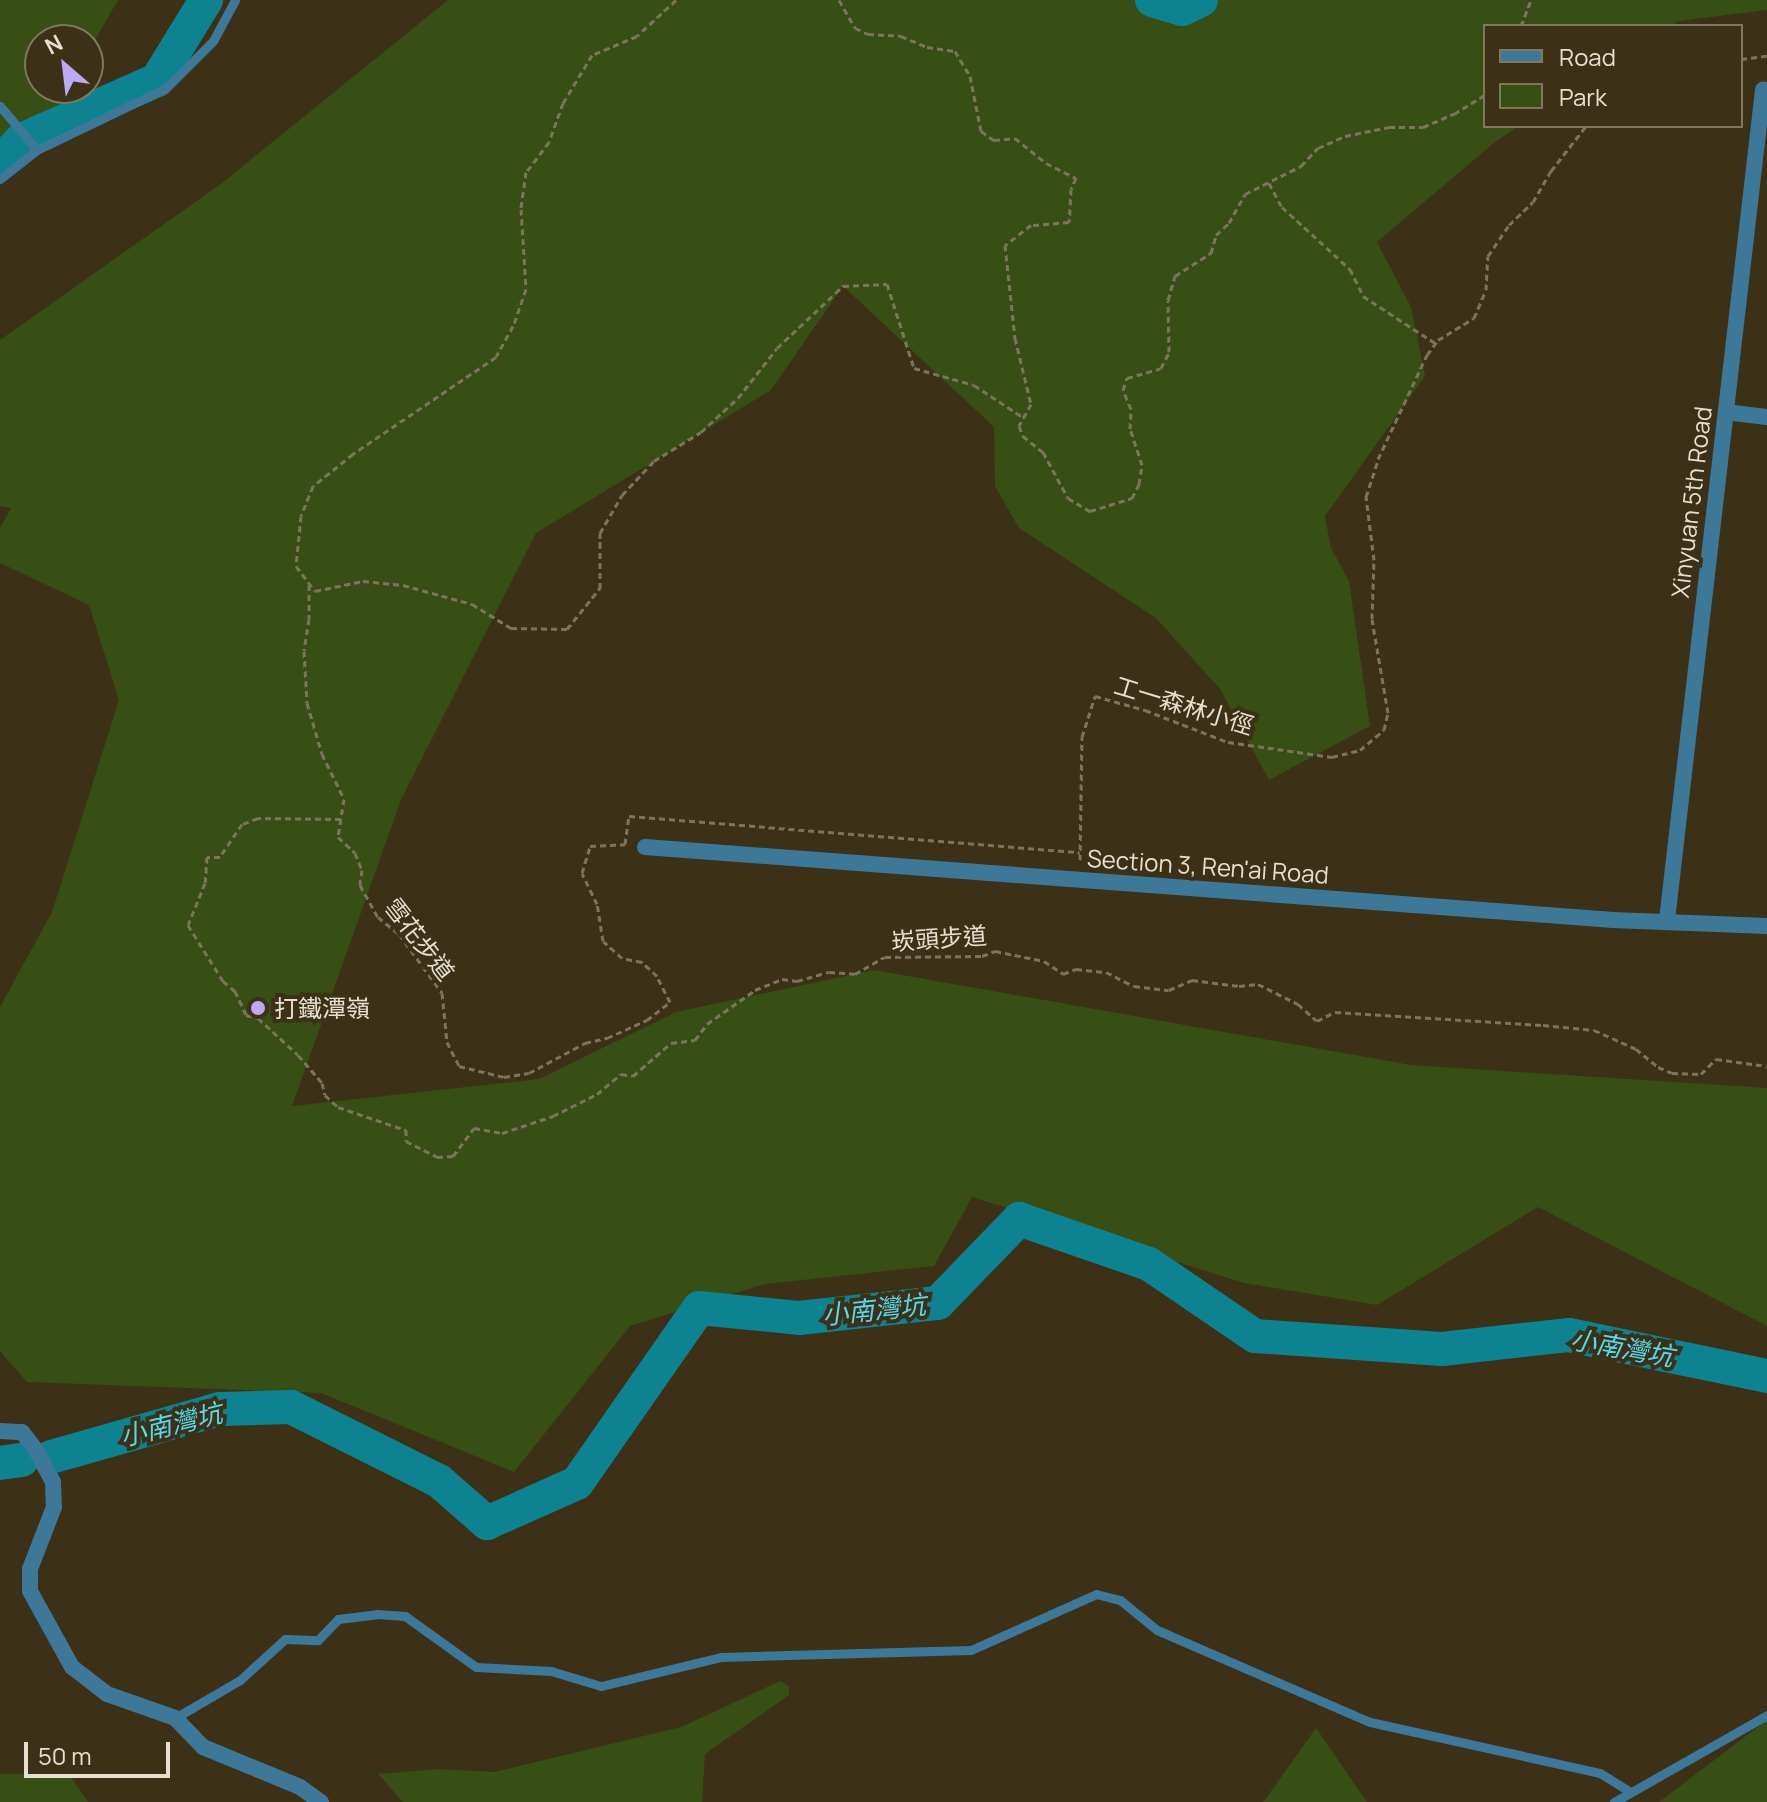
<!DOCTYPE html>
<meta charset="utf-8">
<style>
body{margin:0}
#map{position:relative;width:1767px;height:1802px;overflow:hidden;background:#3c3117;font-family:Manrope,"Noto Sans TC",sans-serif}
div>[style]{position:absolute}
.green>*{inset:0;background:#374e14}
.river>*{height:34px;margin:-17px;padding:0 17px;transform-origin:17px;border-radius:17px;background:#0d8291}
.path>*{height:3px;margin-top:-1.5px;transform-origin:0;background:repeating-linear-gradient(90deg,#7d745e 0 6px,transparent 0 10px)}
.service>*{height:9px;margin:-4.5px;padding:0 4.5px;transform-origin:4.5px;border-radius:4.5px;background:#3e7899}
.minor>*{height:16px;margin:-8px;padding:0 8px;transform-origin:8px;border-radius:8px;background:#3e7899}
.dots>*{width:22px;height:22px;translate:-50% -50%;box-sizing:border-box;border:4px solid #3c3117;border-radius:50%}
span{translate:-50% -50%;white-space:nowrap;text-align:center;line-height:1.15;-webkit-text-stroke:8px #3c3117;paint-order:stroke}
.street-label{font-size:24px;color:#e6dfd0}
.poi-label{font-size:24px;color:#e6dfd0}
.left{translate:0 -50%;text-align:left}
.water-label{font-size:26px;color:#54daee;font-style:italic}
.legend{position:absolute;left:1483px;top:24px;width:260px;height:104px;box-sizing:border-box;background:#3c3117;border:2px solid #807761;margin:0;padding:10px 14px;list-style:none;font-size:24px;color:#e6dfd0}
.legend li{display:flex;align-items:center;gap:16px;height:40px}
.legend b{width:40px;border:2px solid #807761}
.north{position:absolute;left:24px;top:24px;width:80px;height:80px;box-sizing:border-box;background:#3c3117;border:2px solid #807761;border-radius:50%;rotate:332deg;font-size:22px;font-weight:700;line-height:32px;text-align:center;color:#e6dfd0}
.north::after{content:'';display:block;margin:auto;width:28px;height:36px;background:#bea9f5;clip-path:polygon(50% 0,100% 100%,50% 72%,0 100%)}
.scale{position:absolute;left:24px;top:1742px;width:146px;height:36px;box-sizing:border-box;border:4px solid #e6dfd0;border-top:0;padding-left:10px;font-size:24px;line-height:28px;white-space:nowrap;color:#e6dfd0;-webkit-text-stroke:6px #3c3117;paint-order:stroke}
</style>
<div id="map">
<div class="green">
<i style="clip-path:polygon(0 0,118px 0,88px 52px,88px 40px,40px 40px,40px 88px,70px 88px,56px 115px,0 138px)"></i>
<i style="clip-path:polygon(448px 0,1767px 0,1767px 10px,1679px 21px,1671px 26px,1485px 26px,1485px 126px,1519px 126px,1495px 142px,1377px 242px,1411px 307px,1425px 376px,1325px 516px,1331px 548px,1349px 581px,1370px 726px,1269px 780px,1220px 689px,1156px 618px,1019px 528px,995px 486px,994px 427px,843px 286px,771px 390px,536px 533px,401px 800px,292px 1106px,539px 1079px,676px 1012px,874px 970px,1411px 1065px,1767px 1088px,1767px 1326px,1538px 1207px,1377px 1305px,1244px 1283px,972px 1197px,934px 1266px,765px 1284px,630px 1326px,514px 1472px,321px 1393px,27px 1382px,0 1351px,0 1007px,52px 912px,119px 700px,89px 605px,0 563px,0 528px,11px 508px,0 506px,0 340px,222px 183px)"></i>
<i style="clip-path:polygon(780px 1681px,789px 1687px,789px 1695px,705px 1754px,702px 1802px,403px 1802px,378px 1774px,438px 1769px,495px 1772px,681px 1727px)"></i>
<i style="clip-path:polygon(1767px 1720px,1767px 1802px,1659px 1802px)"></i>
<i style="clip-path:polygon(1316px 1728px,1367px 1802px,1263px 1802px,1264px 1801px)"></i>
<i style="clip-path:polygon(0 1774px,69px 1774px,88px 1802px,0 1802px)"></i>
</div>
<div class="river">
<i style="left:1152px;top:0;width:31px;rotate:17deg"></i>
<i style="left:1182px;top:9px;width:21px;rotate:-25deg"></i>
<i style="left:0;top:163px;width:31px;rotate:-48deg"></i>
<i style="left:21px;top:140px;width:149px;rotate:-23.8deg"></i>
<i style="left:157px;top:80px;width:94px;rotate:-58.5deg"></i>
<i style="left:51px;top:1457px;width:176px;rotate:-15.9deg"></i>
<i style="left:220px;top:1409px;width:71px;rotate:-1.6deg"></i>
<i style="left:291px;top:1407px;width:165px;rotate:26.6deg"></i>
<i style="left:439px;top:1481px;width:64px;rotate:41.2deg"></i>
<i style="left:487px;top:1523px;width:98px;rotate:-24deg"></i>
<i style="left:577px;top:1483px;width:213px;rotate:-55.1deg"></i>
<i style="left:699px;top:1308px;width:100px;rotate:5.7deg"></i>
<i style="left:799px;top:1318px;width:140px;rotate:-6.2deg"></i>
<i style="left:938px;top:1303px;width:117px;rotate:-46deg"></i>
<i style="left:1019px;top:1219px;width:138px;rotate:19.1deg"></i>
<i style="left:1149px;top:1264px;width:128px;rotate:34.2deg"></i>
<i style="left:1255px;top:1336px;width:187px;rotate:4deg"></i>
<i style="left:1442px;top:1349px;width:128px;rotate:-6.3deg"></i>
<i style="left:1569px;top:1335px;width:202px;rotate:11.7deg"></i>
<i style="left:0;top:1463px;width:22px;rotate:-8deg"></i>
</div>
<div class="path">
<i style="left:676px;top:0;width:53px;rotate:137.3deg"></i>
<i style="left:637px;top:36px;width:49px;rotate:157.1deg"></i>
<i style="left:592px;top:55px;width:56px;rotate:121.1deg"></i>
<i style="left:563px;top:103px;width:41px;rotate:109.7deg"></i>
<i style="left:549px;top:142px;width:38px;rotate:127deg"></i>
<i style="left:526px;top:172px;width:37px;rotate:98deg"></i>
<i style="left:521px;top:209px;width:80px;rotate:86.4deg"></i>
<i style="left:526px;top:289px;width:39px;rotate:109deg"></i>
<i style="left:513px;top:326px;width:35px;rotate:119deg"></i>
<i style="left:496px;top:357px;width:173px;rotate:145.9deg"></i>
<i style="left:353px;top:454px;width:51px;rotate:141.3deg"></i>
<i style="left:313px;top:486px;width:32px;rotate:112deg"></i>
<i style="left:301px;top:516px;width:50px;rotate:95.7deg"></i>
<i style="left:296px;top:566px;width:31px;rotate:53deg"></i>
<i style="left:315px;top:591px;width:49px;rotate:-11.8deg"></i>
<i style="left:363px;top:581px;width:40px;rotate:5.7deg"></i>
<i style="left:403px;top:585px;width:72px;rotate:15.4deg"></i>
<i style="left:472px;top:604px;width:46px;rotate:31.6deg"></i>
<i style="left:511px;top:628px;width:56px;rotate:1deg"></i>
<i style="left:567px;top:629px;width:53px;rotate:-51.2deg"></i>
<i style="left:600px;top:588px;width:55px;rotate:-90deg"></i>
<i style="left:600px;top:533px;width:44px;rotate:-59.9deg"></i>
<i style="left:622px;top:495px;width:47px;rotate:-46.7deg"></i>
<i style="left:654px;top:461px;width:55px;rotate:-31.7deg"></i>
<i style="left:701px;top:432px;width:50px;rotate:-42.6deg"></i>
<i style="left:738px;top:398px;width:63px;rotate:-52deg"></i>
<i style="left:777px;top:348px;width:91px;rotate:-43.2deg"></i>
<i style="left:843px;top:286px;width:44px;rotate:-2.6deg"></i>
<i style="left:887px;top:284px;width:88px;rotate:72.2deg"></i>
<i style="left:914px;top:368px;width:62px;rotate:15.8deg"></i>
<i style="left:974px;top:385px;width:60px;rotate:33.4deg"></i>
<i style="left:839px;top:0;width:32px;rotate:60deg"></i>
<i style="left:855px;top:28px;width:14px;rotate:25deg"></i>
<i style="left:868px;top:34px;width:33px;rotate:3deg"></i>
<i style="left:901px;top:36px;width:28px;rotate:23deg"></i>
<i style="left:927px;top:47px;width:28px;rotate:8deg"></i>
<i style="left:955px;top:51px;width:29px;rotate:59deg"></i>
<i style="left:970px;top:76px;width:56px;rotate:78.7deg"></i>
<i style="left:981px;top:131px;width:16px;rotate:35deg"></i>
<i style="left:994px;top:140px;width:21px;rotate:-5deg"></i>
<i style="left:1015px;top:138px;width:40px;rotate:39deg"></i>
<i style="left:1046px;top:163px;width:34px;rotate:27deg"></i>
<i style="left:1076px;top:178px;width:12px;rotate:114deg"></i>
<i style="left:1071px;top:189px;width:33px;rotate:93deg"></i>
<i style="left:1069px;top:222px;width:38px;rotate:175deg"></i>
<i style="left:1031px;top:225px;width:33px;rotate:142deg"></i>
<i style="left:1005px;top:245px;width:94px;rotate:83.9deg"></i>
<i style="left:1015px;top:338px;width:68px;rotate:76.4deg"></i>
<i style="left:1031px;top:404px;width:25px;rotate:119deg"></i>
<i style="left:1019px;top:426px;width:11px;rotate:68deg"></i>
<i style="left:1023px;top:436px;width:26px;rotate:39deg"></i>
<i style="left:1043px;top:452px;width:52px;rotate:61.5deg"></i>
<i style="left:1068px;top:498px;width:26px;rotate:31deg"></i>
<i style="left:1090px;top:511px;width:44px;rotate:-17.2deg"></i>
<i style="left:1132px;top:498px;width:16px;rotate:-63deg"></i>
<i style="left:1139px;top:484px;width:19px;rotate:-81deg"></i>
<i style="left:1142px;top:465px;width:38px;rotate:-108deg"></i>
<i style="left:1130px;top:429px;width:20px;rotate:-87deg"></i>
<i style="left:1131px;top:409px;width:21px;rotate:-113deg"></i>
<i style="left:1123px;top:390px;width:13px;rotate:-72deg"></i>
<i style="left:1127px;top:378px;width:35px;rotate:-16deg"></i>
<i style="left:1161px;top:368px;width:18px;rotate:-63deg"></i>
<i style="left:1169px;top:352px;width:52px;rotate:-91.1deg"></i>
<i style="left:1168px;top:300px;width:25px;rotate:-74deg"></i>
<i style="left:1175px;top:276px;width:43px;rotate:-32.6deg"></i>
<i style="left:1211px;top:253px;width:19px;rotate:-74deg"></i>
<i style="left:1216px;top:235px;width:18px;rotate:-43deg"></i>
<i style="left:1229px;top:223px;width:33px;rotate:-61deg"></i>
<i style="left:1245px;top:194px;width:63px;rotate:-26.6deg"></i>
<i style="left:1301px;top:166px;width:25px;rotate:-47deg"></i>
<i style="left:1318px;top:148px;width:30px;rotate:-24deg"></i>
<i style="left:1345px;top:136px;width:45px;rotate:-11.6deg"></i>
<i style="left:1389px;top:127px;width:34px"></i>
<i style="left:1423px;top:127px;width:34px;rotate:-23deg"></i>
<i style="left:1454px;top:114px;width:36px;rotate:-32deg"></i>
<i style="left:1521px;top:26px;width:28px;rotate:-69deg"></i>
<i style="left:1741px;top:59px;width:26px;rotate:-7deg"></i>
<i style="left:1269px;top:183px;width:27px;rotate:62deg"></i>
<i style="left:1282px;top:207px;width:92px;rotate:42.4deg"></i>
<i style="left:1350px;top:269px;width:30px;rotate:64deg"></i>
<i style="left:1363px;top:296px;width:86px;rotate:33.1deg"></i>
<i style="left:309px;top:585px;width:34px;rotate:90deg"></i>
<i style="left:309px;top:619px;width:32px;rotate:99deg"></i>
<i style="left:304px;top:651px;width:52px;rotate:86.7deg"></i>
<i style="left:307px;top:703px;width:53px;rotate:73.6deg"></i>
<i style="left:322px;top:754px;width:50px;rotate:63.9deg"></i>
<i style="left:344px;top:799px;width:38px;rotate:99deg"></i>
<i style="left:338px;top:837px;width:23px;rotate:43deg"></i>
<i style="left:355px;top:853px;width:18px;rotate:68deg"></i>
<i style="left:362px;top:870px;width:15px;rotate:98deg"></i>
<i style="left:360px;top:885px;width:37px;rotate:61deg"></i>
<i style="left:378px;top:917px;width:27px;rotate:39deg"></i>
<i style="left:399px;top:934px;width:73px;rotate:53.9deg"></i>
<i style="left:442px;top:993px;width:49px;rotate:84.2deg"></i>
<i style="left:447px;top:1042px;width:27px;rotate:63deg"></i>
<i style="left:459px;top:1066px;width:46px;rotate:13.7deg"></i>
<i style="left:504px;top:1077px;width:25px;rotate:-9deg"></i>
<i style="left:529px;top:1073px;width:64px;rotate:-28.2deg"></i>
<i style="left:585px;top:1043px;width:23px;rotate:-13deg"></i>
<i style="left:607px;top:1038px;width:44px;rotate:-24.2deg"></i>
<i style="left:647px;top:1020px;width:29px;rotate:-38deg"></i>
<i style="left:670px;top:1002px;width:29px;rotate:-117deg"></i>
<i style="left:657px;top:976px;width:21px;rotate:-137deg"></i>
<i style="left:642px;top:962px;width:20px;rotate:-169deg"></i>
<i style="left:622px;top:958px;width:25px;rotate:-138deg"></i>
<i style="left:603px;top:941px;width:37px;rotate:-99deg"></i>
<i style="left:597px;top:904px;width:34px;rotate:-116deg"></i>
<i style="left:582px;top:873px;width:28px;rotate:-73deg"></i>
<i style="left:590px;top:846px;width:35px;rotate:-3deg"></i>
<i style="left:625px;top:844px;width:28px;rotate:-82deg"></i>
<i style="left:629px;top:816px;width:452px;rotate:4.6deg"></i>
<i style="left:341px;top:819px;width:83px;rotate:-179.3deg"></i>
<i style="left:258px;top:818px;width:17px;rotate:159deg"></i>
<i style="left:242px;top:824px;width:40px;rotate:124deg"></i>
<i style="left:220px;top:857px;width:13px;rotate:180deg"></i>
<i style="left:207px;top:857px;width:26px;rotate:94deg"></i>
<i style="left:205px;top:883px;width:45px;rotate:112deg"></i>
<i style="left:188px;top:925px;width:66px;rotate:58deg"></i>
<i style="left:223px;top:981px;width:16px;rotate:40deg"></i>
<i style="left:235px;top:991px;width:26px;rotate:65deg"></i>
<i style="left:246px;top:1015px;width:12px;rotate:14deg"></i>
<i style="left:258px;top:1018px;width:54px;rotate:42.8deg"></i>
<i style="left:298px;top:1055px;width:37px;rotate:49deg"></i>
<i style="left:322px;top:1083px;width:12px;rotate:76deg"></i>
<i style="left:325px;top:1095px;width:18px;rotate:43deg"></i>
<i style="left:338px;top:1107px;width:72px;rotate:18.7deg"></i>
<i style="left:406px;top:1130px;width:11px;rotate:90deg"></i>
<i style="left:406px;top:1141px;width:35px;rotate:27deg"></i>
<i style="left:437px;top:1157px;width:16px;rotate:-4deg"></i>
<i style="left:453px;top:1156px;width:35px;rotate:-53deg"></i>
<i style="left:474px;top:1128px;width:28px;rotate:10deg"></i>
<i style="left:502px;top:1133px;width:54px;rotate:-18.4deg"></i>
<i style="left:553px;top:1116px;width:49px;rotate:-26.6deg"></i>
<i style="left:597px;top:1094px;width:31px;rotate:-40deg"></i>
<i style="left:621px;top:1074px;width:12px;rotate:9deg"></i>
<i style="left:633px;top:1076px;width:50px;rotate:-41deg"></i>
<i style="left:671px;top:1043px;width:24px;rotate:-7deg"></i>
<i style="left:695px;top:1040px;width:20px;rotate:-53deg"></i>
<i style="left:707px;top:1024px;width:59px;rotate:-35.3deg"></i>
<i style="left:755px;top:990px;width:29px;rotate:-22deg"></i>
<i style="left:782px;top:979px;width:15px;rotate:8deg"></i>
<i style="left:797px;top:981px;width:33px;rotate:-16deg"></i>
<i style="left:829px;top:972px;width:26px;rotate:4deg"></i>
<i style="left:855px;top:974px;width:34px;rotate:-30deg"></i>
<i style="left:885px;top:957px;width:97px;rotate:-0.6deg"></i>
<i style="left:982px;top:956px;width:14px;rotate:-21deg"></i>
<i style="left:995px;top:951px;width:50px;rotate:11.5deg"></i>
<i style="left:1044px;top:961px;width:23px;rotate:34deg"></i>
<i style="left:1063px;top:974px;width:14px;rotate:-21deg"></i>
<i style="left:1076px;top:969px;width:30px;rotate:6deg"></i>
<i style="left:1106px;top:972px;width:31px;rotate:27deg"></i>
<i style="left:1134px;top:986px;width:35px;rotate:7deg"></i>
<i style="left:1169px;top:990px;width:25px;rotate:-23deg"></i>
<i style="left:1192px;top:980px;width:47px;rotate:7.3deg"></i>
<i style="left:1239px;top:986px;width:19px;rotate:-6deg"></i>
<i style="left:1258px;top:984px;width:45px;rotate:26.6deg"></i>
<i style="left:1298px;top:1004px;width:25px;rotate:42deg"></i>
<i style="left:1317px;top:1021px;width:20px;rotate:-27deg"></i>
<i style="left:1335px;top:1012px;width:208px;rotate:3.6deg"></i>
<i style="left:1543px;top:1025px;width:51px;rotate:5.6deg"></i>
<i style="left:1594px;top:1030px;width:46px;rotate:24.3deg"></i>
<i style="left:1636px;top:1049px;width:28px;rotate:39deg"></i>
<i style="left:1658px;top:1067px;width:15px;rotate:23deg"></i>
<i style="left:1672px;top:1073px;width:29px;rotate:2deg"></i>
<i style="left:1701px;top:1074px;width:21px;rotate:-45deg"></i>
<i style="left:1716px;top:1059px;width:51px;rotate:7.8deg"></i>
<i style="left:1080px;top:860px;width:123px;rotate:-89.1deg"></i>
<i style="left:1082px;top:737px;width:43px;rotate:-72.4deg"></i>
<i style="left:1095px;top:696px;width:52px;rotate:15.6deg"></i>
<i style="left:1145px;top:710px;width:89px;rotate:21.1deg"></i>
<i style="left:1228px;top:742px;width:105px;rotate:8.2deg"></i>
<i style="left:1332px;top:757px;width:29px;rotate:-14deg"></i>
<i style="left:1360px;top:750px;width:31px;rotate:-40deg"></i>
<i style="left:1384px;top:730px;width:17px;rotate:-77deg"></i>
<i style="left:1388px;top:713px;width:95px;rotate:-99.7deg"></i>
<i style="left:1372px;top:619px;width:59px;rotate:-88.1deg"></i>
<i style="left:1374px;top:560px;width:64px;rotate:-97.2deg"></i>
<i style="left:1366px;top:497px;width:40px;rotate:-72deg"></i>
<i style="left:1378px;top:459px;width:115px;rotate:-64.8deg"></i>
<i style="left:1427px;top:355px;width:19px;rotate:-54deg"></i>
<i style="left:1438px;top:340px;width:42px;rotate:-31.4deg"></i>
<i style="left:1474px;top:318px;width:30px;rotate:-67deg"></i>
<i style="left:1486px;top:290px;width:34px;rotate:-87deg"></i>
<i style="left:1488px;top:256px;width:37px;rotate:-56deg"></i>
<i style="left:1509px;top:225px;width:33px;rotate:-44deg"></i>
<i style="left:1533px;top:202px;width:36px;rotate:-60deg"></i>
<i style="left:1551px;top:171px;width:57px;rotate:-52.1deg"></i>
</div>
<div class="service">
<i style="left:0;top:106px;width:57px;rotate:49.9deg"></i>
<i style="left:0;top:179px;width:47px;rotate:-38.1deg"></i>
<i style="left:37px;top:150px;width:143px;rotate:-25.7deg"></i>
<i style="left:166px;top:88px;width:66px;rotate:-45deg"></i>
<i style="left:213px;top:41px;width:47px;rotate:-61.8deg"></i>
<i style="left:175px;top:1718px;width:75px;rotate:-30.3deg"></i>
<i style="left:240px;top:1680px;width:61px;rotate:-42.3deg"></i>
<i style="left:285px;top:1639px;width:33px;rotate:2deg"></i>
<i style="left:318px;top:1640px;width:29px;rotate:-46deg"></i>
<i style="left:338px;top:1619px;width:39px;rotate:-7deg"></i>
<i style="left:377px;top:1614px;width:28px;rotate:4deg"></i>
<i style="left:405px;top:1616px;width:87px;rotate:35.7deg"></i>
<i style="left:476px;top:1667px;width:75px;rotate:3.1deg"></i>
<i style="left:551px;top:1671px;width:52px;rotate:16.7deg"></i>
<i style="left:601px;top:1686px;width:123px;rotate:-13.6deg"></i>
<i style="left:721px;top:1657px;width:250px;rotate:-1.6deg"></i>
<i style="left:971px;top:1650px;width:137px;rotate:-24.1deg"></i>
<i style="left:1096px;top:1594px;width:25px;rotate:14deg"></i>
<i style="left:1120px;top:1600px;width:48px;rotate:39deg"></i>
<i style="left:1157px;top:1630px;width:232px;rotate:23.4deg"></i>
<i style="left:1370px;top:1722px;width:236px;rotate:12.5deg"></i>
<i style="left:1600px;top:1773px;width:34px;rotate:32deg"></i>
<i style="left:1614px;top:1802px;width:176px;rotate:-29.6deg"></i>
</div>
<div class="minor">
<i style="left:1726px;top:412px;width:41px;rotate:7deg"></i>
<i style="left:645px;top:847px;width:971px;rotate:4.31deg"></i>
<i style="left:1613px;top:920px;width:154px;rotate:2.2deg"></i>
<i style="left:1667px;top:920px;width:836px;rotate:-83.4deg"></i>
<i style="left:0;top:1431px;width:22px;rotate:3deg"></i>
<i style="left:22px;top:1432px;width:23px;rotate:52deg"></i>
<i style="left:36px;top:1450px;width:36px;rotate:62deg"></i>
<i style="left:53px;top:1482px;width:25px;rotate:88deg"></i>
<i style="left:54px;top:1507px;width:66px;rotate:111.2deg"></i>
<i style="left:30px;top:1569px;width:22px;rotate:90deg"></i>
<i style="left:30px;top:1591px;width:87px;rotate:61.1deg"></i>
<i style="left:72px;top:1667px;width:44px;rotate:37.6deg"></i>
<i style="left:107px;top:1694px;width:72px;rotate:19.4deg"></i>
<i style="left:175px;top:1718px;width:40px;rotate:46deg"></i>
<i style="left:203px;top:1747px;width:105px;rotate:22.4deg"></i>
<i style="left:300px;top:1787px;width:26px;rotate:36deg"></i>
</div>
<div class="dots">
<i style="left:258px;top:1008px;background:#bea9f5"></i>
</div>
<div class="street-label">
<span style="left:1691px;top:502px;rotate:-83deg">Xinyuan 5th Road</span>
<span style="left:1184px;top:705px;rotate:17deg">工一森林小徑</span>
<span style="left:1208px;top:866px;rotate:4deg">Section 3, Ren'ai Road</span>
<span style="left:939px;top:938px;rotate:-4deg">崁頭步道</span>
<span style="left:420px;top:939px;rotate:52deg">雪花步道</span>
</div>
<div class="poi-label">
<span class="left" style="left:274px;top:1008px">打鐵潭嶺</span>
</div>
<div class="water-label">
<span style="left:874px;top:1310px;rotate:-6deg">小南灣坑</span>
<span style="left:1622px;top:1348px;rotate:10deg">小南灣坑</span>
<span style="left:171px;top:1425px;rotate:-14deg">小南灣坑</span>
</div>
<ul class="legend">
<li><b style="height:10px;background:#3e7899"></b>Road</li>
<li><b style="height:22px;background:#374e14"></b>Park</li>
</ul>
<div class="north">N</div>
<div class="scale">50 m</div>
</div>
